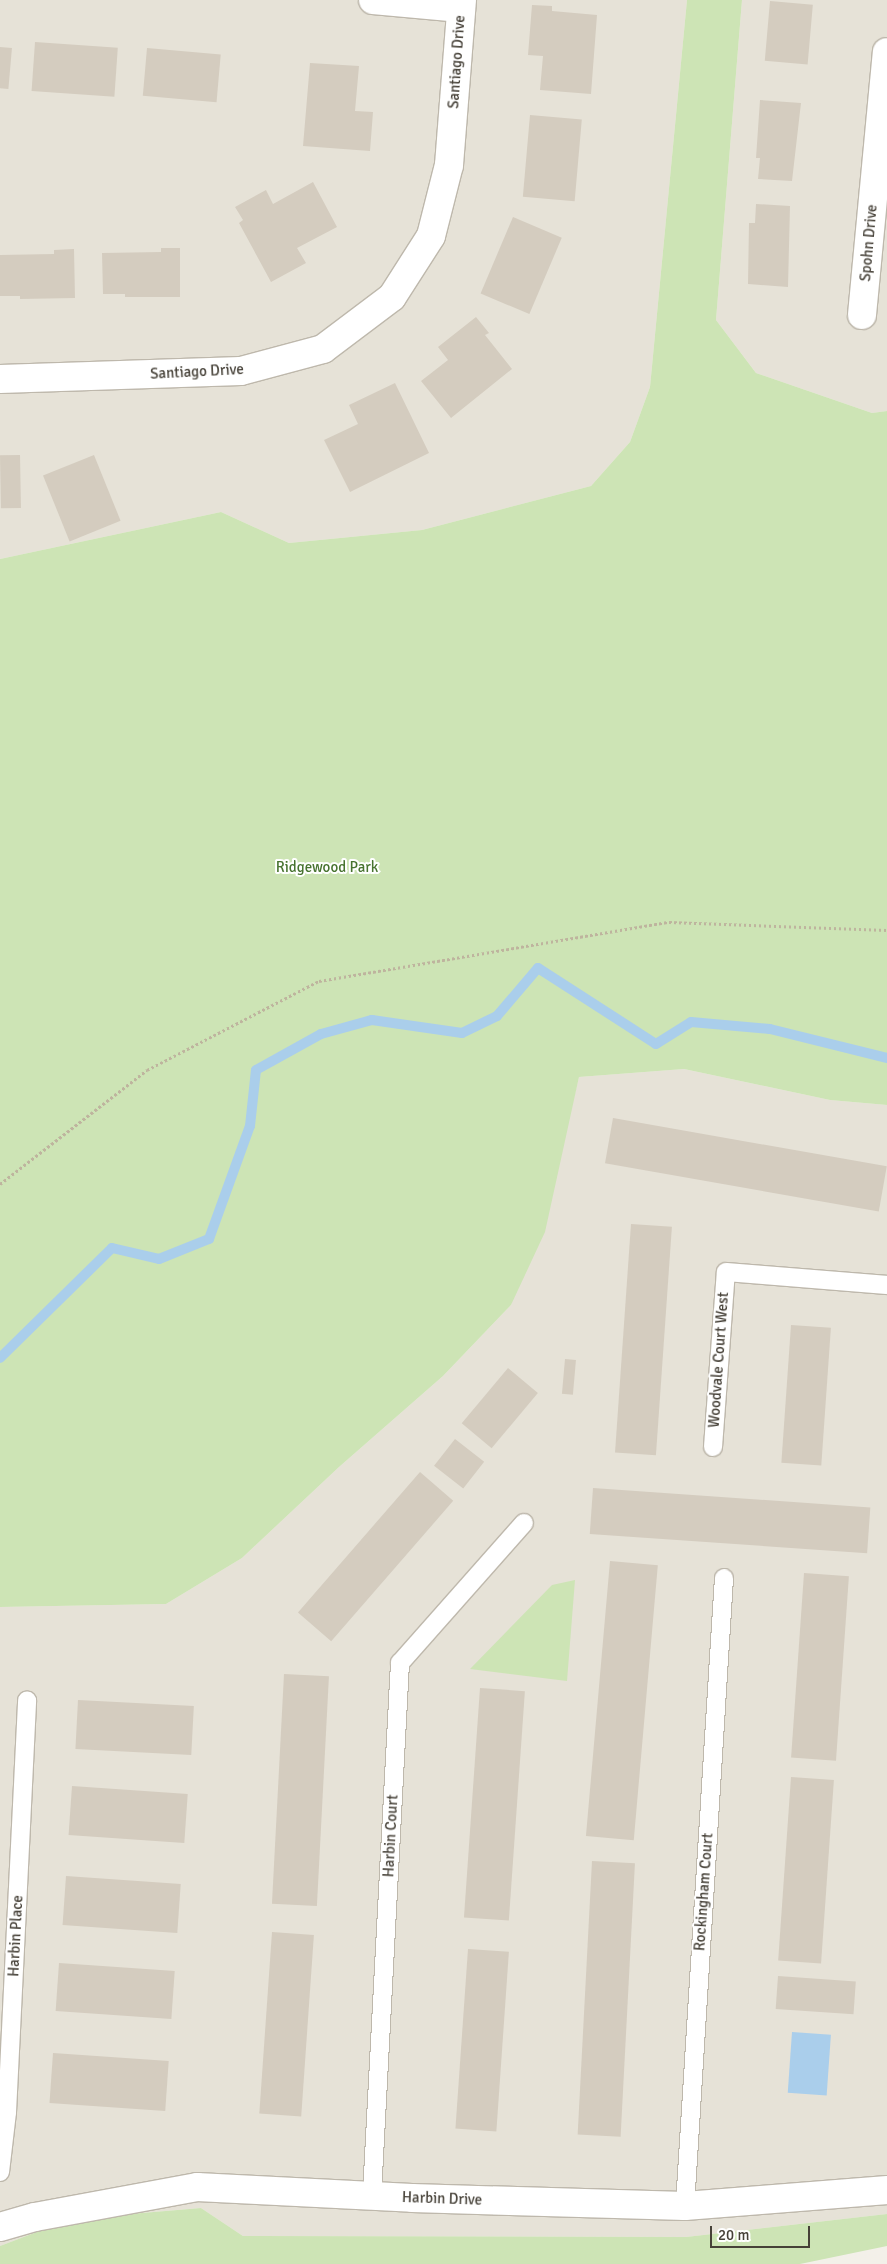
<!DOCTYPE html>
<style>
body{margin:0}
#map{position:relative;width:887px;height:2264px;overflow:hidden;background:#f3f0e9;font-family:Signika,sans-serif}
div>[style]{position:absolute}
.residential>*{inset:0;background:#e6e2d7}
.green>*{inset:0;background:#cde4b5}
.water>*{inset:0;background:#aaceeb;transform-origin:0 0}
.stream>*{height:10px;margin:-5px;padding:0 5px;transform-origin:5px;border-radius:5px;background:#aaceeb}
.building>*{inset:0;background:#d4ccbf;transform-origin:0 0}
.path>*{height:3px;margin-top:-1.5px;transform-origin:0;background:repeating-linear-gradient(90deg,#beb49e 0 2.5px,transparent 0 5px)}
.roads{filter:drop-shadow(1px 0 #beb8ac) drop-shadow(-1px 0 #beb8ac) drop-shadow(0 1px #beb8ac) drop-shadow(0 -1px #beb8ac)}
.lane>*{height:18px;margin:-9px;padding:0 9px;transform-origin:9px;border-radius:9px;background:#fff}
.street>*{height:28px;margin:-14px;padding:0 14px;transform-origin:14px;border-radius:14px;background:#fff}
span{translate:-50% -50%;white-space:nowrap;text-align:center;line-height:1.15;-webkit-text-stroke:4px #fff;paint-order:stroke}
.street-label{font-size:15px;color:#464138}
.park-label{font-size:15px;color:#47732f}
.scale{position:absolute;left:710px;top:2226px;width:100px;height:22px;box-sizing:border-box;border:2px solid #464138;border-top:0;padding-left:6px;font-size:15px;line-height:18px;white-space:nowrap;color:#464138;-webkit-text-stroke:4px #fff;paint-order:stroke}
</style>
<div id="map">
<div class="residential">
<i style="clip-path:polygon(0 0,687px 0,650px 387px,630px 442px,591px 486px,422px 530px,289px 543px,221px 512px,0 559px)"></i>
<i style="clip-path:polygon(742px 0,887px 0,887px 411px,872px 413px,756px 373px,716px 320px)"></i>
<i style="clip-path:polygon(684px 1069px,830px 1100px,887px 1105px,887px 2214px,686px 2237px,243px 2236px,201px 2208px,71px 2219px,0 2246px,0 1607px,166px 1604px,242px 1558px,339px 1467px,443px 1376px,511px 1305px,563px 1142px,579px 1077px)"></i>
</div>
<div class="green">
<i style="clip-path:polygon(687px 0,742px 0,716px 320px,756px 373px,872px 413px,887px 411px,887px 1105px,830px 1100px,684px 1069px,579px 1077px,545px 1232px,511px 1305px,443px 1376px,339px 1467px,242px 1558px,166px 1604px,0 1607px,0 559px,221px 512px,289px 543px,422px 530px,591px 486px,630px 442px,650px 387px)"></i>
<i style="clip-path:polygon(575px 1580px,567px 1681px,470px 1669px,552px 1585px)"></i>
<i style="clip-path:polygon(201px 2208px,243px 2236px,686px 2237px,887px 2214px,887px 2246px,800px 2264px,0 2264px,0 2246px,71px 2219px)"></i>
</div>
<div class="water">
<i style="left:792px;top:2032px;width:39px;height:61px;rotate:4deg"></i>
</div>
<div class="stream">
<i style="left:0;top:1358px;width:157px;rotate:-44.5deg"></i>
<i style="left:112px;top:1248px;width:48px;rotate:13.2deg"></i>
<i style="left:159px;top:1259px;width:54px;rotate:-21.8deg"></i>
<i style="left:209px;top:1239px;width:120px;rotate:-70.1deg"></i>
<i style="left:250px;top:1126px;width:56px;rotate:-83.9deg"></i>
<i style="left:256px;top:1070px;width:74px;rotate:-29deg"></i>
<i style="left:321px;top:1034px;width:53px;rotate:-15.4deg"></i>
<i style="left:372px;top:1020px;width:91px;rotate:8.2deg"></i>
<i style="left:462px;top:1033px;width:39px;rotate:-26deg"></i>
<i style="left:497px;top:1016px;width:63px;rotate:-49.5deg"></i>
<i style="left:538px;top:968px;width:140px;rotate:32.8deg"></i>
<i style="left:656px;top:1044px;width:41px;rotate:-32.2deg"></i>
<i style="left:691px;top:1022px;width:79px;rotate:5.1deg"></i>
<i style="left:770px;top:1029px;width:121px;rotate:13.9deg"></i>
</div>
<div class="building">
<i style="left:770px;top:1px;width:43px;height:60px;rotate:5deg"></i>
<i style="clip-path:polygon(532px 5px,552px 6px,552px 11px,597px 15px,591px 94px,540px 90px,543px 56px,528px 55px)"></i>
<i style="left:35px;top:42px;width:83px;height:49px;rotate:4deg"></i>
<i style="left:0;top:47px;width:12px;height:41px;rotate:5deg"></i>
<i style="left:147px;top:48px;width:74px;height:48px;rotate:5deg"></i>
<i style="clip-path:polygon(310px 63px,359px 66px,355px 111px,373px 112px,370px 151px,303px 146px)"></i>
<i style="clip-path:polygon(760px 100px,801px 103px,792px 181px,758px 179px,760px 158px,756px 158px)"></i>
<i style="left:530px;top:115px;width:52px;height:82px;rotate:5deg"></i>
<i style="clip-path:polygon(313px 182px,337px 227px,297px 248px,306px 263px,271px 282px,239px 223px,243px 220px,235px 207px,266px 190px,273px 204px)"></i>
<i style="clip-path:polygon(756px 204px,790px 206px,788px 287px,748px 284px,749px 223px,755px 223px)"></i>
<i style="left:513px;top:217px;width:53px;height:83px;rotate:23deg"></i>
<i style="clip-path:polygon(161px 248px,180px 248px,180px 297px,125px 297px,125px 294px,103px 294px,102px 253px,161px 252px)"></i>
<i style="clip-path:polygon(74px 249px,75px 298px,20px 299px,20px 296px,0 296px,0 255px,54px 254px,54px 250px)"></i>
<i style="clip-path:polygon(476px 317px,489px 333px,485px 335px,512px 369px,451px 418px,421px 381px,448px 360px,438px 347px)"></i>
<i style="clip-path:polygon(395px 383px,429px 453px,350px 492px,324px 440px,358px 424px,349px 405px)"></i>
<i style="left:20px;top:455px;width:53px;height:20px;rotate:89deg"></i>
<i style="left:94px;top:455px;width:71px;height:55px;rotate:68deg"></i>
<i style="left:613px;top:1118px;width:278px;height:46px;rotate:10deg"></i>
<i style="left:631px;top:1224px;width:41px;height:229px;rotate:4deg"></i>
<i style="left:791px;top:1325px;width:40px;height:138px;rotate:4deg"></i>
<i style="left:565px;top:1359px;width:11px;height:35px;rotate:5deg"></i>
<i style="left:508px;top:1368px;width:39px;height:72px;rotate:40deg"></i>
<i style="left:455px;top:1439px;width:37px;height:34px;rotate:38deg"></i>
<i style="left:420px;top:1472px;width:44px;height:186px;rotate:41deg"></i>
<i style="left:593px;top:1488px;width:278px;height:46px;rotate:4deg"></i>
<i style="left:610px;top:1561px;width:48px;height:276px;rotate:5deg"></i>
<i style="left:804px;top:1573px;width:45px;height:185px;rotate:4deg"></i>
<i style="left:284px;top:1674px;width:45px;height:230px;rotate:3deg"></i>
<i style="left:480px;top:1688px;width:45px;height:230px;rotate:4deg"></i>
<i style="left:78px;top:1700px;width:116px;height:49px;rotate:3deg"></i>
<i style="left:791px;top:1777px;width:43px;height:184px;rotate:4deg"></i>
<i style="left:72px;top:1786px;width:116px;height:49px;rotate:4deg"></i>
<i style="left:592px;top:1861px;width:43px;height:274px;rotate:3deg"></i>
<i style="left:66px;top:1876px;width:115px;height:49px;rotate:4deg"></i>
<i style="left:272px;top:1932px;width:42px;height:182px;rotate:4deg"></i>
<i style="left:468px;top:1949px;width:41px;height:180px;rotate:4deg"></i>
<i style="left:59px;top:1963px;width:116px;height:48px;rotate:4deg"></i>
<i style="left:778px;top:1976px;width:78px;height:33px;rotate:4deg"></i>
<i style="left:53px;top:2053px;width:116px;height:50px;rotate:4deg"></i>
</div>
<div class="path">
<i style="left:0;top:1184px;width:186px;rotate:-37.8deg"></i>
<i style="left:147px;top:1070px;width:194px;rotate:-27.4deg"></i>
<i style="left:319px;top:981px;width:355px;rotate:-9.6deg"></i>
<i style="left:669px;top:922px;width:218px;rotate:2.1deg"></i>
</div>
<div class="roads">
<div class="lane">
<i style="left:713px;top:1447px;width:175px;rotate:-85.8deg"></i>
<i style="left:726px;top:1272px;width:162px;rotate:4.6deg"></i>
<i style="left:0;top:2172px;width:60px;rotate:-83.3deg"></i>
<i style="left:7px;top:2112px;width:412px;rotate:-87.2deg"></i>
<i style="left:372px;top:2195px;width:533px;rotate:-86.99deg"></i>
<i style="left:400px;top:1663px;width:187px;rotate:-48.5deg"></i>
<i style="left:685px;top:2206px;width:629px;rotate:-86.45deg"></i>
</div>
<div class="street">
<i style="left:373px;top:0;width:88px;rotate:5.2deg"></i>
<i style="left:862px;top:315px;width:264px;rotate:-84.6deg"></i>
<i style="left:0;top:379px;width:241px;rotate:-1.9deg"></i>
<i style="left:241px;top:371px;width:85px;rotate:-15deg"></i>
<i style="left:323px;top:349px;width:86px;rotate:-37deg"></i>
<i style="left:392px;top:297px;width:72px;rotate:-57.4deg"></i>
<i style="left:431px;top:236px;width:73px;rotate:-75.8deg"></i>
<i style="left:449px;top:165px;width:166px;rotate:-85.5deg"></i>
<i style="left:0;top:2227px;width:36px;rotate:-16deg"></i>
<i style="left:35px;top:2217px;width:165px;rotate:-10.5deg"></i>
<i style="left:197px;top:2187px;width:215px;rotate:2.9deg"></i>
<i style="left:412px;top:2198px;width:273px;rotate:1.7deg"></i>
<i style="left:685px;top:2206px;width:203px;rotate:-4.5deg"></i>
</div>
</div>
<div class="street-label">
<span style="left:457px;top:62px;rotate:-86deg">Santiago Drive</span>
<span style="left:869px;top:243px;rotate:-85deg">Spohn Drive</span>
<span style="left:197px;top:372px;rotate:-3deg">Santiago Drive</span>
<span style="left:719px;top:1360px;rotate:-86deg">Woodvale Court West</span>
<span style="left:391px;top:1836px;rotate:-87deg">Harbin Court</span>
<span style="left:704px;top:1892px;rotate:-86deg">Rockingham Court</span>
<span style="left:16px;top:1936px;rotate:-87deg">Harbin Place</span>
<span style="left:442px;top:2199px;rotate:2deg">Harbin Drive</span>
</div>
<div class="park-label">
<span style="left:327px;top:868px">Ridgewood Park</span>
</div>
<div class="scale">20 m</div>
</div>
